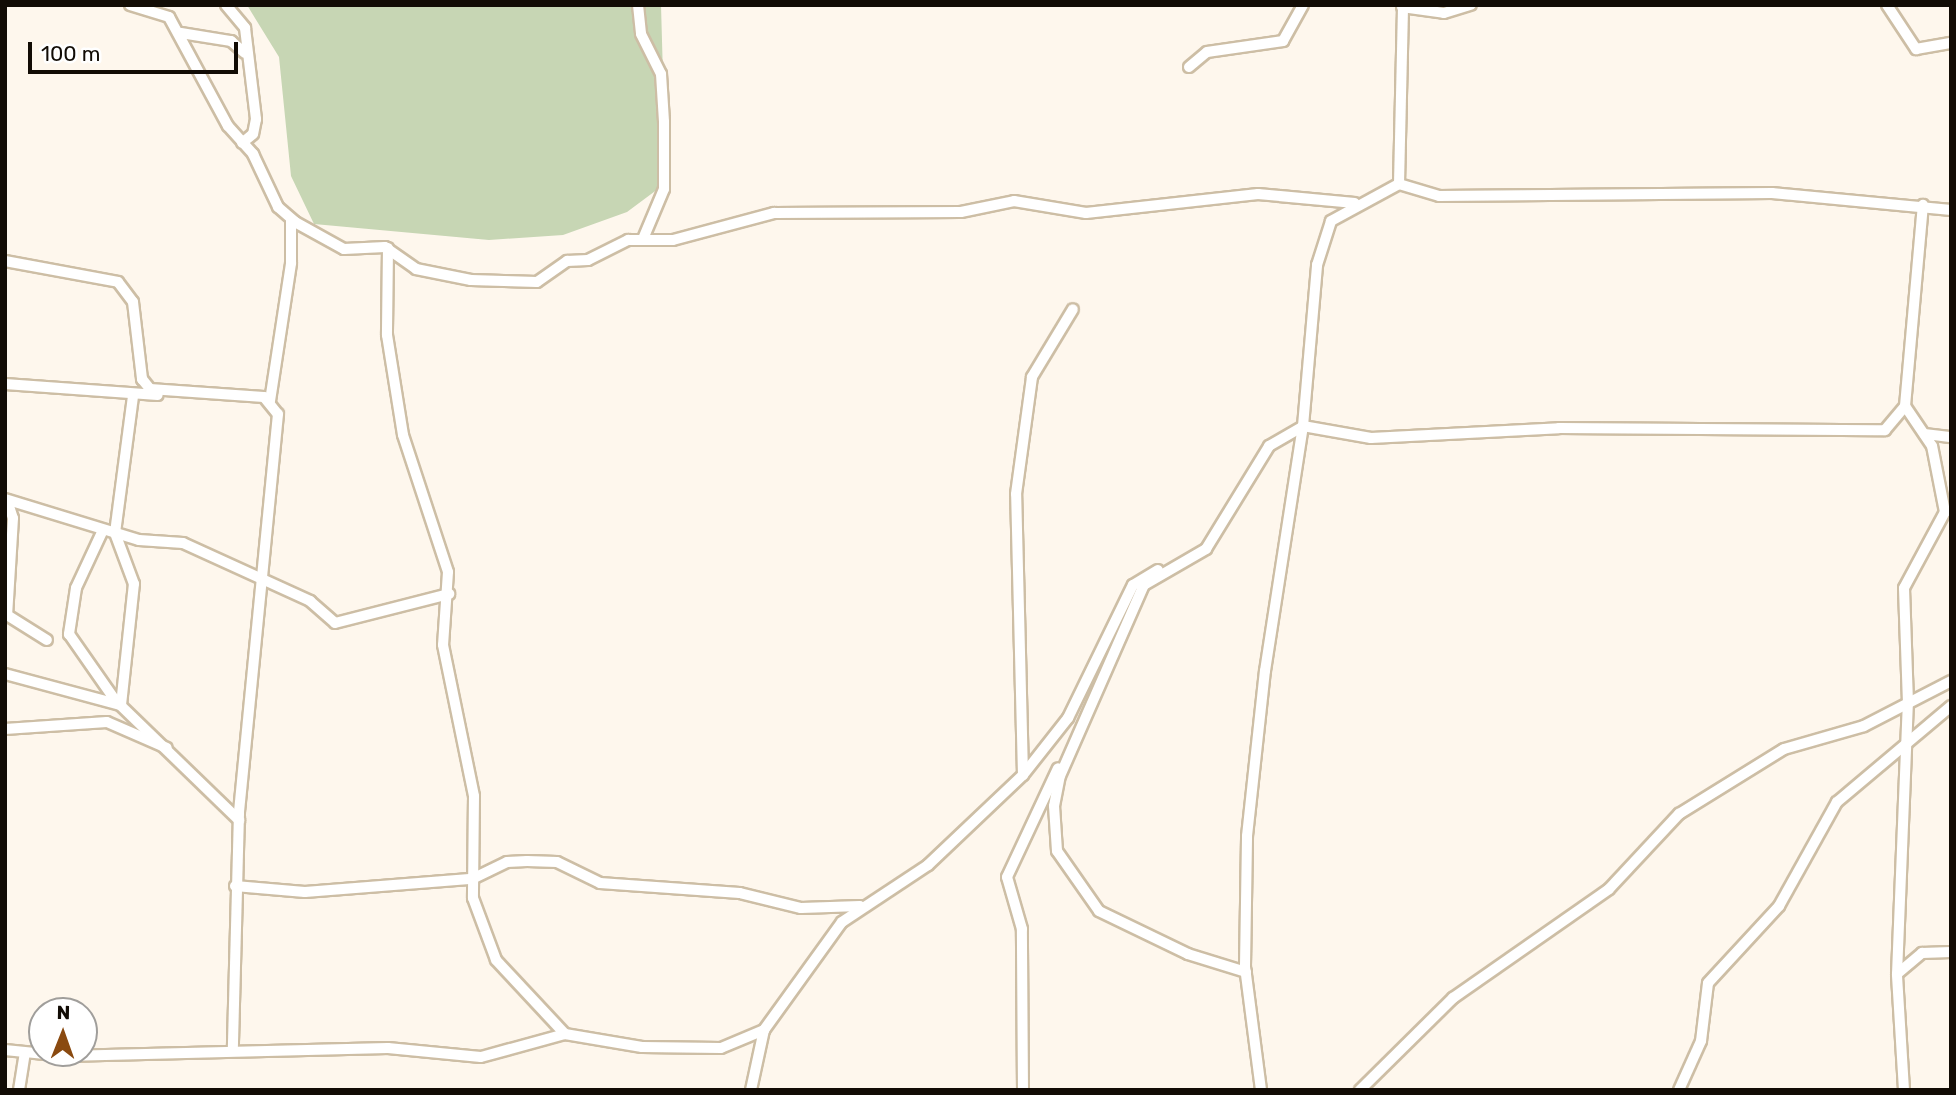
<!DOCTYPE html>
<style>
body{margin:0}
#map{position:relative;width:1956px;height:1095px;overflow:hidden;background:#fef7ed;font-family:Rubik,sans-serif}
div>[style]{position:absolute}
.green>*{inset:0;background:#c7d6b4}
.roads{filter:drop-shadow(2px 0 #cdbea5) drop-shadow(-2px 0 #cdbea5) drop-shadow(0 2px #cdbea5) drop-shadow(0 -2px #cdbea5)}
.street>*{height:10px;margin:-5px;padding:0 5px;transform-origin:5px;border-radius:5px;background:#fff}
span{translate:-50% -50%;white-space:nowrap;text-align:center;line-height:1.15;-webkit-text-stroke:7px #fff;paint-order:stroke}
.frame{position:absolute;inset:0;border:7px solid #120c05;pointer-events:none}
.north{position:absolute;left:28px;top:997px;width:70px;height:70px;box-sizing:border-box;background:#fff;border:2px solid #a09e9b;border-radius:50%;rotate:1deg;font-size:19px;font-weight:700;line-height:28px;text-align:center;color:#120c05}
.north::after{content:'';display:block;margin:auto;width:24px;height:32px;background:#8a4a10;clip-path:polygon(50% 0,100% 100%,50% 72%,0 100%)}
.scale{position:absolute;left:28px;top:42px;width:210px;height:32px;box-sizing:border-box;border:4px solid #120c05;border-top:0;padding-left:9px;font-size:21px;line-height:24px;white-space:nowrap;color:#120c05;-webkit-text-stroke:5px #fff;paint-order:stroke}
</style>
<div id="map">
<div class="green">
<i style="clip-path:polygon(247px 5px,661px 5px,666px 183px,627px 212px,563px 235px,489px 240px,314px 224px,291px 176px,279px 57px)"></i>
</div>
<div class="roads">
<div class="street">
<i style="left:130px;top:5px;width:41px;rotate:17.1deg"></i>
<i style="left:169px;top:17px;width:124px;rotate:61.6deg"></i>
<i style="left:228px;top:126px;width:38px;rotate:48deg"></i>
<i style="left:253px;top:154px;width:59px;rotate:64.7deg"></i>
<i style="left:278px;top:207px;width:23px;rotate:41deg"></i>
<i style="left:295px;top:222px;width:56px;rotate:28.9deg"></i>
<i style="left:344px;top:249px;width:41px;rotate:-2.8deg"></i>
<i style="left:385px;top:247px;width:38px;rotate:35deg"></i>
<i style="left:416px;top:269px;width:56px;rotate:11.3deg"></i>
<i style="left:471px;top:280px;width:66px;rotate:1.7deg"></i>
<i style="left:537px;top:282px;width:37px;rotate:-35deg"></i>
<i style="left:567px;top:261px;width:21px;rotate:-3deg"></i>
<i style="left:588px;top:260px;width:45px;rotate:-26.6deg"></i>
<i style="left:628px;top:240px;width:45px"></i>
<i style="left:673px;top:240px;width:105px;rotate:-15deg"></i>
<i style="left:774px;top:213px;width:187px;rotate:-0.3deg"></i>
<i style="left:961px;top:212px;width:54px;rotate:-11.7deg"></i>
<i style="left:1014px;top:201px;width:73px;rotate:9.5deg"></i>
<i style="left:1086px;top:213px;width:173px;rotate:-6.3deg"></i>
<i style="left:1258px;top:194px;width:97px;rotate:5.3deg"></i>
<i style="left:226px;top:5px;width:30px;rotate:50deg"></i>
<i style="left:245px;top:28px;width:92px;rotate:83.1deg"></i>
<i style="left:256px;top:119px;width:15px;rotate:101deg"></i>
<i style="left:253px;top:134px;width:14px;rotate:141deg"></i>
<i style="left:638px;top:5px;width:29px;rotate:84deg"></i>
<i style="left:641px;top:34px;width:45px;rotate:63.4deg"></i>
<i style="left:661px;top:74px;width:48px;rotate:86.4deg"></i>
<i style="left:664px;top:122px;width:67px;rotate:90deg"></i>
<i style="left:664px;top:189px;width:54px;rotate:112.8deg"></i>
<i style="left:1887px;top:5px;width:53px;rotate:56.6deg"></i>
<i style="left:1916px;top:49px;width:36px;rotate:-10deg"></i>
<i style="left:1402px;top:7px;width:42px;rotate:8.1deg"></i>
<i style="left:1444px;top:13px;width:28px;rotate:-17deg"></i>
<i style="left:181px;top:33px;width:51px;rotate:9.1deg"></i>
<i style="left:231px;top:41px;width:18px;rotate:41deg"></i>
<i style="left:1189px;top:67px;width:23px;rotate:-40deg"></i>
<i style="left:1207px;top:52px;width:77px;rotate:-8.2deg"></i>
<i style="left:1283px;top:41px;width:41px;rotate:-60.9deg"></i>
<i style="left:1399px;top:184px;width:42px;rotate:16.7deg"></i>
<i style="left:1439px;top:196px;width:333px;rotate:-0.5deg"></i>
<i style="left:1772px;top:193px;width:180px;rotate:5.4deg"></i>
<i style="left:388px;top:248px;width:87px;rotate:90.7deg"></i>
<i style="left:387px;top:335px;width:101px;rotate:80.9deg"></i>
<i style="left:403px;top:435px;width:144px;rotate:71.8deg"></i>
<i style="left:448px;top:572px;width:73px;rotate:93.9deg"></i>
<i style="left:443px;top:645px;width:154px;rotate:78.4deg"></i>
<i style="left:474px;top:796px;width:102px;rotate:90.6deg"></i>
<i style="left:473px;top:898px;width:66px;rotate:69.6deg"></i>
<i style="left:496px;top:960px;width:101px;rotate:47deg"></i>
<i style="left:5px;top:261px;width:115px;rotate:10.5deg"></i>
<i style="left:118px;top:282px;width:25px;rotate:53deg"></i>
<i style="left:133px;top:302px;width:78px;rotate:83.3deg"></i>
<i style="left:142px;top:379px;width:13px;rotate:51deg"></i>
<i style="left:150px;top:389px;width:114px;rotate:4deg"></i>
<i style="left:264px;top:397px;width:22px;rotate:51deg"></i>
<i style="left:278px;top:414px;width:401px;rotate:95.6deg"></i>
<i style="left:239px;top:813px;width:237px;rotate:91.5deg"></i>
<i style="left:5px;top:384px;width:153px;rotate:4.1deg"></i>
<i style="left:270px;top:401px;width:140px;rotate:-81.3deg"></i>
<i style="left:291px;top:263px;width:44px;rotate:-90deg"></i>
<i style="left:1925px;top:434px;width:26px;rotate:7deg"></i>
<i style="left:5px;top:499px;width:140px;rotate:17deg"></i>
<i style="left:139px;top:540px;width:44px;rotate:3.9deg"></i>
<i style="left:183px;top:543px;width:140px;rotate:24.5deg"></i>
<i style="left:310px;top:601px;width:33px;rotate:41deg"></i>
<i style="left:335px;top:623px;width:118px;rotate:-14.3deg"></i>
<i style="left:7px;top:500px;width:19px;rotate:72deg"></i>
<i style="left:13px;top:518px;width:97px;rotate:93.5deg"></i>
<i style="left:7px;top:615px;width:47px;rotate:32deg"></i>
<i style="left:103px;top:530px;width:64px;rotate:115deg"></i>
<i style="left:76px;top:588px;width:47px;rotate:98.7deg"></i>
<i style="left:69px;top:634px;width:80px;rotate:55.1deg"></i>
<i style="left:115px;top:700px;width:173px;rotate:44.1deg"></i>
<i style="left:5px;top:674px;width:120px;rotate:15deg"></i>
<i style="left:121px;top:705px;width:122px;rotate:-83.9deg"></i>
<i style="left:134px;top:584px;width:54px;rotate:-110.4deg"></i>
<i style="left:115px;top:533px;width:138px;rotate:-82.5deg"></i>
<i style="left:5px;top:729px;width:102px;rotate:-3.9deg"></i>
<i style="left:107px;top:722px;width:65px;rotate:23.4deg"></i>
<i style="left:1023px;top:775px;width:281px;rotate:-91.4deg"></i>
<i style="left:1016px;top:494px;width:118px;rotate:-82.2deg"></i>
<i style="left:1032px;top:377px;width:79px;rotate:-58.9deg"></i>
<i style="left:235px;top:886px;width:70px;rotate:4.9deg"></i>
<i style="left:305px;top:892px;width:168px;rotate:-4.5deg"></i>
<i style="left:472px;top:879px;width:39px;rotate:-26deg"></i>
<i style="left:507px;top:862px;width:20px;rotate:-3deg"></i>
<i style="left:527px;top:861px;width:30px;rotate:2deg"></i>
<i style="left:557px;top:862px;width:48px;rotate:26deg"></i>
<i style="left:600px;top:883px;width:140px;rotate:4.1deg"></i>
<i style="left:740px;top:893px;width:63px;rotate:13.8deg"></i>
<i style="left:801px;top:908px;width:59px;rotate:-1.9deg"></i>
<i style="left:1246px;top:972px;width:61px;rotate:-162.8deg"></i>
<i style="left:1188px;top:954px;width:99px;rotate:-154.2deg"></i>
<i style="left:1099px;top:911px;width:73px;rotate:-125deg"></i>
<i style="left:1057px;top:851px;width:45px;rotate:-93.8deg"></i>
<i style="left:1054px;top:806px;width:31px;rotate:-79deg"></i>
<i style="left:1060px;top:776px;width:209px;rotate:-66.3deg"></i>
<i style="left:1144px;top:585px;width:72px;rotate:-30.1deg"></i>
<i style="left:1206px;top:549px;width:121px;rotate:-58.5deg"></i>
<i style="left:1269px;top:446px;width:39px;rotate:-30deg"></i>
<i style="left:1303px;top:426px;width:69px;rotate:10deg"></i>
<i style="left:1371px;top:438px;width:188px;rotate:-3deg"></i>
<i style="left:1559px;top:428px;width:326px;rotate:0.4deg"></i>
<i style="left:1885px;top:430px;width:31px;rotate:-50deg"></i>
<i style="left:1897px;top:974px;width:33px;rotate:-40deg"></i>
<i style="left:1922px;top:953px;width:29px;rotate:-2deg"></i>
<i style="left:5px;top:1050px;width:60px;rotate:5.7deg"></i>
<i style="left:65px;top:1056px;width:323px;rotate:-1.4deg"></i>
<i style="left:388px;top:1048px;width:93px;rotate:5.5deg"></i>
<i style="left:481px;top:1057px;width:87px;rotate:-15.3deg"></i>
<i style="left:565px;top:1034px;width:78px;rotate:9.6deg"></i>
<i style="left:642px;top:1047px;width:79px;rotate:0.7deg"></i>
<i style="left:721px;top:1048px;width:47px;rotate:-22.7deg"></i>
<i style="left:19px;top:1090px;width:36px;rotate:-81deg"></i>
<i style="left:751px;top:1090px;width:61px;rotate:-77.8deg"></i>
<i style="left:764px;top:1030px;width:133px;rotate:-54.2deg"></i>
<i style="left:842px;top:922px;width:103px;rotate:-33.5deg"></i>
<i style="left:928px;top:865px;width:131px;rotate:-43.5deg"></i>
<i style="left:1023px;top:775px;width:73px;rotate:-51.7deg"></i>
<i style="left:1068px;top:718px;width:148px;rotate:-64deg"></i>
<i style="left:1133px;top:585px;width:29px;rotate:-31deg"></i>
<i style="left:1023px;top:1090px;width:161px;rotate:-90.4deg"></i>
<i style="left:1022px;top:929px;width:54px;rotate:-106.1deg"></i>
<i style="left:1007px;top:877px;width:120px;rotate:-64.9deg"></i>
<i style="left:1261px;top:1090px;width:125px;rotate:-97.4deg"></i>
<i style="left:1245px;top:966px;width:130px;rotate:-89.1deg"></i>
<i style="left:1247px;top:836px;width:166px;rotate:-83.8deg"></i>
<i style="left:1265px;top:671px;width:248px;rotate:-81.2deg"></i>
<i style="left:1303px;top:426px;width:162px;rotate:-85deg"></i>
<i style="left:1317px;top:265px;width:46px;rotate:-72.3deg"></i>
<i style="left:1331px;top:221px;width:77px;rotate:-28.6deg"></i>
<i style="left:1399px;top:184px;width:179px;rotate:-88.7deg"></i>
<i style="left:1360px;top:1090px;width:131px;rotate:-44.7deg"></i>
<i style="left:1453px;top:998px;width:190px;rotate:-34.9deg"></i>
<i style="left:1609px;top:889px;width:103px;rotate:-47deg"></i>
<i style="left:1679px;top:814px;width:123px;rotate:-31.8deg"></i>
<i style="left:1784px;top:749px;width:83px;rotate:-16deg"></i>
<i style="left:1864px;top:726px;width:98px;rotate:-27.3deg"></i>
<i style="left:1679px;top:1090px;width:54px;rotate:-65.8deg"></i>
<i style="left:1701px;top:1041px;width:58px;rotate:-83.1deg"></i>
<i style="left:1708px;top:983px;width:105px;rotate:-47.3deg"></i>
<i style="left:1779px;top:906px;width:119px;rotate:-60.9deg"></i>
<i style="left:1837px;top:802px;width:149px;rotate:-40.1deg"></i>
<i style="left:1904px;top:1090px;width:116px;rotate:-93.5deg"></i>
<i style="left:1897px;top:974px;width:271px;rotate:-87.7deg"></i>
<i style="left:1908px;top:703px;width:115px;rotate:-92deg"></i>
<i style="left:1904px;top:588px;width:86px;rotate:-61.7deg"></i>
<i style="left:1945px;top:512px;width:67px;rotate:-101.1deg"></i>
<i style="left:1932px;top:446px;width:48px;rotate:-124deg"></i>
<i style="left:1905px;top:406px;width:202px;rotate:-84.9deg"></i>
</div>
</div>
<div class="frame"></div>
<div class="north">N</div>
<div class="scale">100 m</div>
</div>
